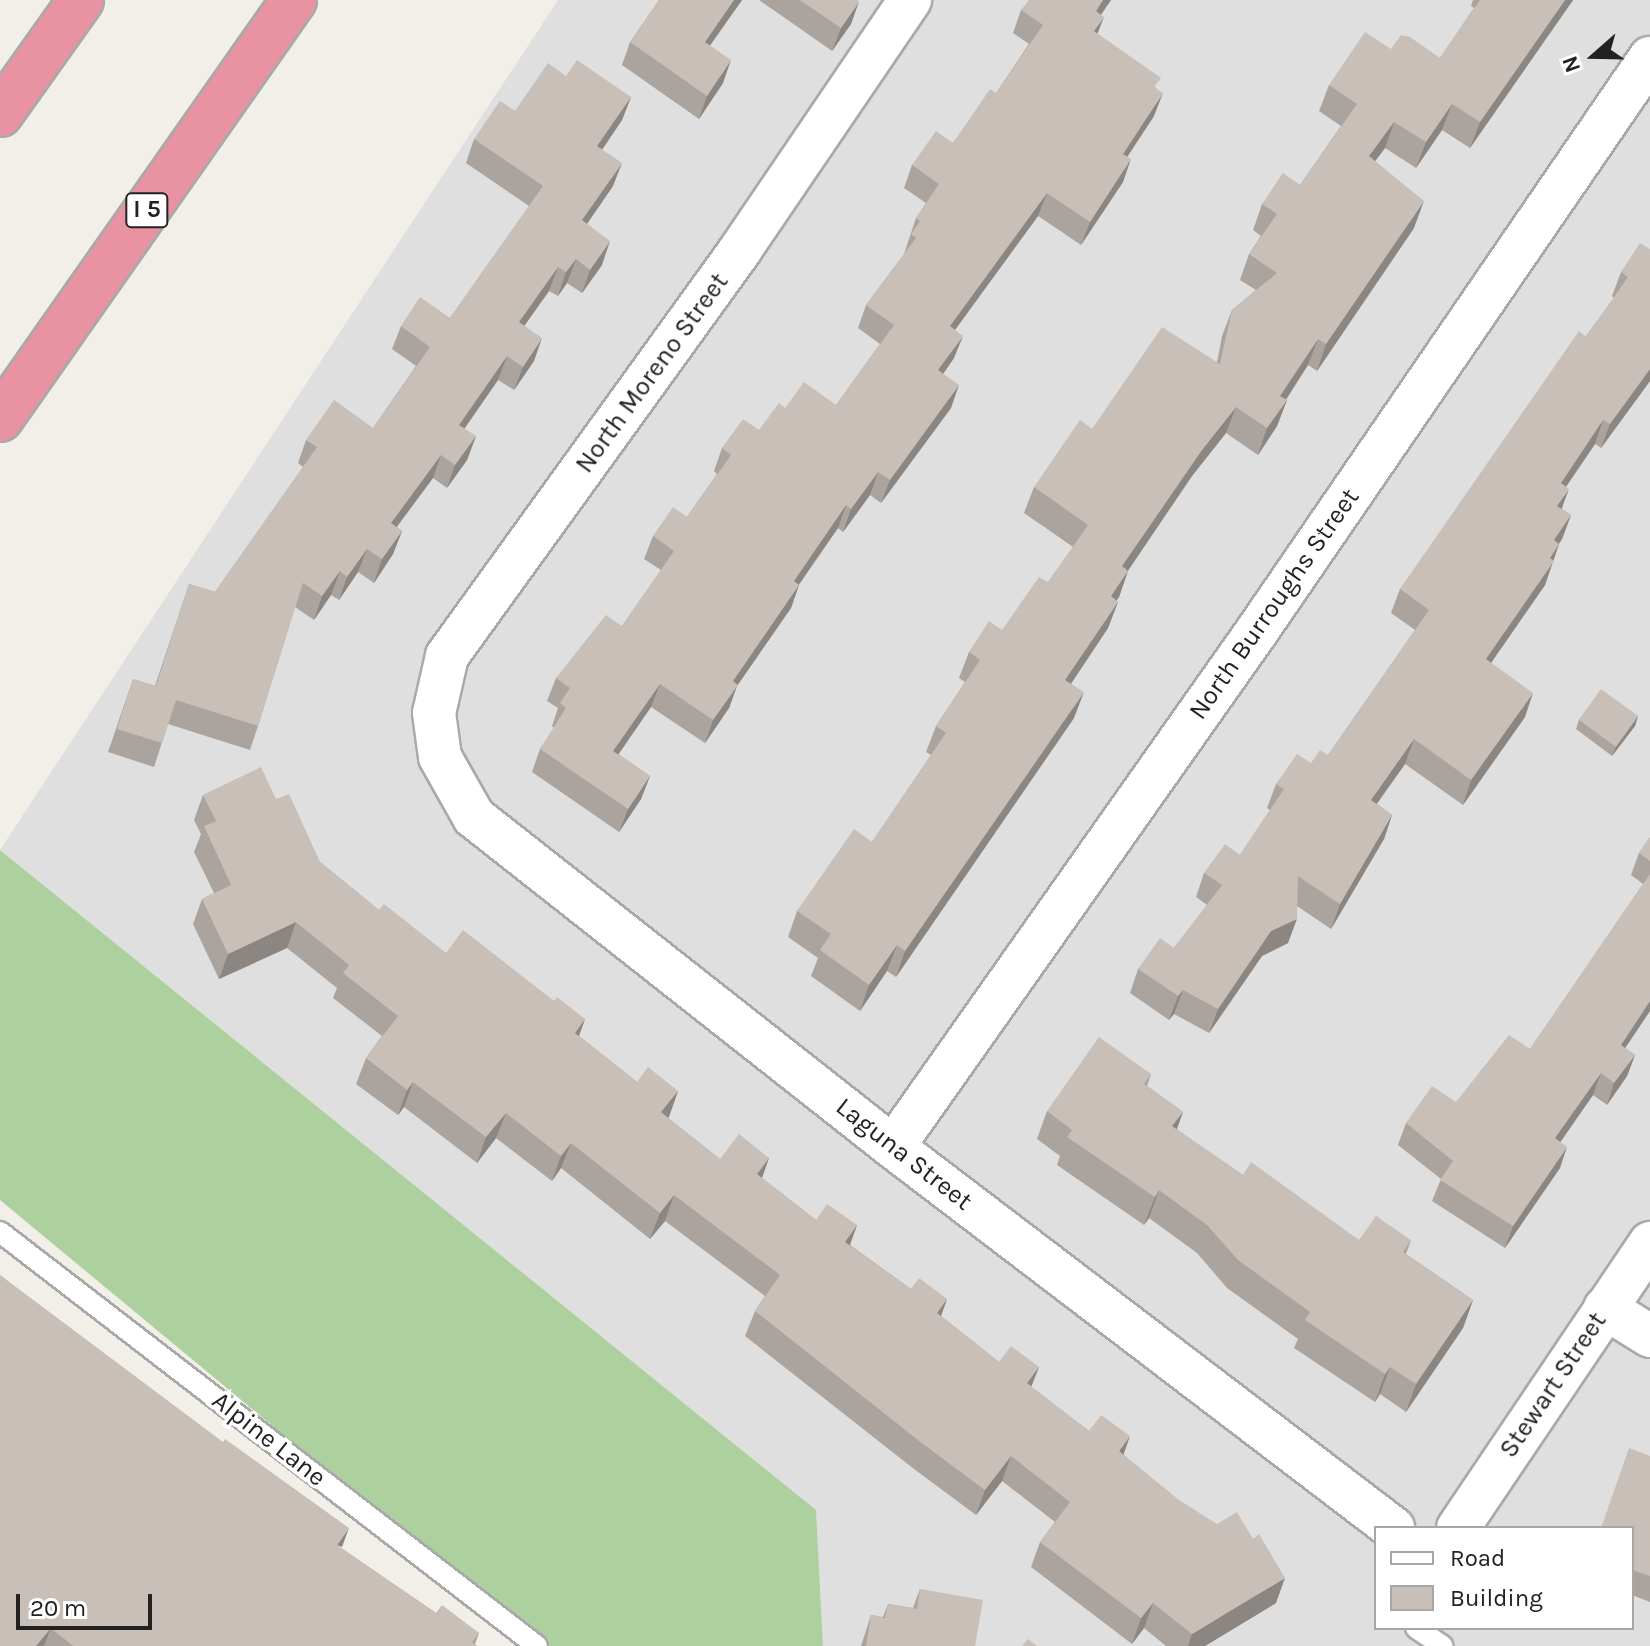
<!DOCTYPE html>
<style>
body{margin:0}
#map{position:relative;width:1650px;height:1646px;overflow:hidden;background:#f2efe9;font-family:Karla,sans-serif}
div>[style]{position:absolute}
.residential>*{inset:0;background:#e0dfdf}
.forest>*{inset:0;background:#add19e}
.roads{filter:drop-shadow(2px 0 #a9a9a9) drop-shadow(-2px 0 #a9a9a9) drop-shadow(0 2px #a9a9a9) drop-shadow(0 -2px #a9a9a9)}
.service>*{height:20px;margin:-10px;padding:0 10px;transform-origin:10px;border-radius:10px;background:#fff}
.minor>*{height:42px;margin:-21px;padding:0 21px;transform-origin:21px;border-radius:21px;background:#fff}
.motorway>*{height:44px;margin:-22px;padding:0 22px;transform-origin:22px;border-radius:22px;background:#e892a2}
.wall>*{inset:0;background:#aba49e}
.shaded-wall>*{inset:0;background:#8b8681}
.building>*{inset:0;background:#c7bfb8;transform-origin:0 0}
span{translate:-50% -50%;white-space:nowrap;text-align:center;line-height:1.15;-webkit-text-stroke:7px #fff;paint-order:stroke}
.shield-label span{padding:2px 6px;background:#fff;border:2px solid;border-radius:6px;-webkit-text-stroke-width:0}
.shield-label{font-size:24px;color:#222;font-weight:700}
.street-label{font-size:26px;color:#222}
.legend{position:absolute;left:1374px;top:1526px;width:260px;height:104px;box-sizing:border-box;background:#fff;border:2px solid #a7a7a7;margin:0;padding:10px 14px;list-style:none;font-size:24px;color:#222}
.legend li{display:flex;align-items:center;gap:16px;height:40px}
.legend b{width:40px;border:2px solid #a7a7a7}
.north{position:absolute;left:1554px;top:16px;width:80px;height:80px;-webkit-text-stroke:6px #fff;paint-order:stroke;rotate:250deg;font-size:22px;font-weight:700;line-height:32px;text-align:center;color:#222}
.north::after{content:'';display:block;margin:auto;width:28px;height:36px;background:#222;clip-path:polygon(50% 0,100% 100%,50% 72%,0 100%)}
.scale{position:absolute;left:16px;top:1594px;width:136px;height:36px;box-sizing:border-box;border:4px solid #222;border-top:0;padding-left:10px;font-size:24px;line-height:28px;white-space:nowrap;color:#222;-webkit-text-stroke:6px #fff;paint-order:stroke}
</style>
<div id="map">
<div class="residential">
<i style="clip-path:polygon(evenodd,558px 0,1650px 0,1650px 1646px,823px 1646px,816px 1510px,0 850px,558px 0,1376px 1528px,1632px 1528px,1632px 1628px,1376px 1628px,1376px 1528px)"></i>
</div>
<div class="forest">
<i style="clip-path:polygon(0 850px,816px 1510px,823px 1646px,538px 1646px,0 1200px)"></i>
</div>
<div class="roads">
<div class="service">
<i style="left:0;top:1232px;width:678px;rotate:37.63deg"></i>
<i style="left:1416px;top:1628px;width:32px;rotate:34deg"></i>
</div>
<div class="minor">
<i style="left:910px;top:0;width:301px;rotate:124.2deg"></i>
<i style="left:741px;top:249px;width:502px;rotate:125.84deg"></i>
<i style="left:447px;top:656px;width:58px;rotate:102.8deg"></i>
<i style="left:434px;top:713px;width:44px;rotate:82.2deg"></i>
<i style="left:440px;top:757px;width:69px;rotate:60.5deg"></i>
<i style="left:474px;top:817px;width:533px;rotate:38.22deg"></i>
<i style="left:893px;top:1147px;width:629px;rotate:37.31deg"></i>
<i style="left:893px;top:1147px;width:631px;rotate:-54.8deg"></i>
<i style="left:1257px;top:631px;width:695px;rotate:-55.56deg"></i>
<i style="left:1605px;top:1308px;width:53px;rotate:31.9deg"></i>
<i style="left:1458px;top:1528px;width:344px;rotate:-56deg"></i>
</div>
<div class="motorway">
<i style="left:0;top:114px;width:140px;rotate:-54.6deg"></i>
<i style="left:0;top:419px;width:512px;rotate:-54.94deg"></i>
</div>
</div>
<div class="wall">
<i style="clip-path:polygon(659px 0,742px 0,710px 45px,723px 83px,699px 119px,622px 65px,630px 42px)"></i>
<i style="clip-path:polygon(759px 0,857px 0,851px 24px,832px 51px)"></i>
<i style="clip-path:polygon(1111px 0,1101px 15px,1097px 34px,1157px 89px,1154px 116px,1127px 157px,1123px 182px,1081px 245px,1038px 216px,955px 330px,954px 358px,943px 374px,951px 408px,881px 503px,870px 495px,843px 532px,838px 528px,799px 585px,791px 608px,737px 686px,729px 708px,705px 743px,651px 707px,618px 754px,650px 776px,641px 799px,619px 832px,532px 772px,540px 749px,554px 728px,552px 726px,558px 708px,547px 701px,556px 678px,622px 626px,661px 570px,644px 559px,653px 536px,687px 517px,717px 474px,714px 471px,722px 448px,759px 430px,785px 408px,836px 405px,880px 344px,858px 328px,866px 305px,904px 254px,916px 218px,926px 203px,904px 188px,912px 165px,953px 143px,996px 93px,1029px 44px,1013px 33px,1021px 10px)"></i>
<i style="clip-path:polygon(1473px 0,1573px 0,1470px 148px,1442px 130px,1416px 168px,1385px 148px,1375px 161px,1414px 228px,1317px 371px,1308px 365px,1286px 400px,1287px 400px,1277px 426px,1258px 455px,1226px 433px,1192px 476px,1128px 570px,1119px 597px,1116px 601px,1118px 602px,1108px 628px,1071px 684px,1074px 718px,896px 977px,887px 971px,860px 1011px,811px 976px,818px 958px,788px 937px,797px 911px,872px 842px,931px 755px,926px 752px,936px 726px,965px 682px,959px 678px,969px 652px,1002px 630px,1048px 582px,1073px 547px,1024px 513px,1034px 487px,1092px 429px,1217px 362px,1222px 336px,1232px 310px,1256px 290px,1240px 280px,1249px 254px,1261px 236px,1253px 230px,1262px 204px,1300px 185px,1341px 126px,1319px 111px,1329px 85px,1391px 49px,1440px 58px,1474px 8px,1471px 6px)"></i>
<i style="clip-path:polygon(566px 76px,631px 97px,622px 120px,602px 150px,613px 186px,587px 224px,602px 265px,582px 293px,567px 283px,558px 296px,549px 291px,524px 326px,534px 361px,514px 390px,498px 380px,464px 429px,476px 436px,467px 460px,447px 488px,433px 478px,397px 527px,402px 531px,393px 554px,374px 583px,358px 572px,339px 600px,331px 595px,314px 620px,295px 607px,258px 726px,250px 750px,168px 724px,154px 767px,108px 752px,133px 679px,155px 686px,189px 584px,215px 592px,303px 467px,298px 463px,306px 440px,373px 428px,416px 366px,392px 349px,401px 326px,450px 318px,529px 206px,466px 163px,474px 139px)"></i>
<i style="clip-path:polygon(1650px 249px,1650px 381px,1601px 448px,1595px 444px,1566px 487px,1562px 509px,1571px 515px,1562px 539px,1559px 544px,1545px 585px,1491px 663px,1525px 717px,1463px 805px,1405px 764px,1377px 804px,1392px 815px,1384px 839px,1331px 929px,1297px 906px,1288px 943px,1262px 956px,1209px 1033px,1174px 1014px,1169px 1020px,1130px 993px,1138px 969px,1174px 948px,1207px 905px,1196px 897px,1204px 873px,1240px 855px,1270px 810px,1267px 808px,1276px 784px,1328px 755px,1415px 630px,1391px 613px,1400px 589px,1614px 298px,1612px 296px,1621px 272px)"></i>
<i style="clip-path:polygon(1638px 716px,1635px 726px,1612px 756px,1576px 729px,1579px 720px)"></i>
<i style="clip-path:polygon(203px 795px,276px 799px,320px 862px,379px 910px,446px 953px,554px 1001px,585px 1019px,579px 1036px,637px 1082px,678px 1091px,668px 1118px,720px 1159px,769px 1158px,762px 1178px,816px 1220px,857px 1225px,850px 1245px,911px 1289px,947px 1299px,941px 1316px,999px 1362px,1039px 1367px,1031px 1387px,1089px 1431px,1123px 1454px,1276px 1603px,1205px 1646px,1166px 1646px,1144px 1628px,1132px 1644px,1031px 1567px,1040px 1542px,1055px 1522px,1002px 1481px,976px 1515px,914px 1469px,745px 1336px,755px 1311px,765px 1296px,665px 1221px,650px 1239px,561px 1168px,552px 1181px,496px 1138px,477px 1163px,404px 1107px,398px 1115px,356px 1084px,366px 1058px,382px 1036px,333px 998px,337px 988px,287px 948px,219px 979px,193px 924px,202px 899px,214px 893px,194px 852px,201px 834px,194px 820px)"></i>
<i style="clip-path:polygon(1650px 837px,1650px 1011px,1625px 1048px,1635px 1055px,1627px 1076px,1607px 1105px,1593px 1095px,1560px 1142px,1560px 1168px,1505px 1248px,1432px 1201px,1441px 1179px,1398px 1145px,1406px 1123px,1456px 1102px,1530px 1049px,1643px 884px,1631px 875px,1639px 853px)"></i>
<i style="clip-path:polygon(1151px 1074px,1147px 1086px,1183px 1112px,1176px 1129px,1243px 1175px,1359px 1240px,1411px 1240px,1406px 1254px,1473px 1300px,1463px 1328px,1406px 1412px,1380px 1394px,1375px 1402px,1294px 1348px,1298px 1339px,1227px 1288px,1197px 1253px,1149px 1218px,1144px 1225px,1057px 1165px,1060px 1156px,1037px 1139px,1047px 1111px)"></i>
<i style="clip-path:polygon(0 1275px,341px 1548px,436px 1613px,479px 1633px,475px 1644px,477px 1646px,0 1646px)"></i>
<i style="clip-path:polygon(1650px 1456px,1650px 1602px,1632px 1595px,1632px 1528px)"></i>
<i style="clip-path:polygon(920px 1589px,975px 1646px,861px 1646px,871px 1615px,883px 1617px,888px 1604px,913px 1608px)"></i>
</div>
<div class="shaded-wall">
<i style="clip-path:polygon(734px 0,742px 0,697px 64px,705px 42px)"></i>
<i style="clip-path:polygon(1103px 0,1111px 0,1087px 34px,1096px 11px)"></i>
<i style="clip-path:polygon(1565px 0,1573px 0,1470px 148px,1480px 122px)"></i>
<i style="clip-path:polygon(859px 2px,851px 24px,832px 51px,841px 28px)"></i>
<i style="clip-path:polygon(1104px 17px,1095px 40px,1094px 31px)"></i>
<i style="clip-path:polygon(731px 60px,723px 83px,699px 119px,707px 96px)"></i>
<i style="clip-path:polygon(1163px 93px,1154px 116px,1114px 177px,1123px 154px)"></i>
<i style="clip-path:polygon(631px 97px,622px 120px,588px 170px,597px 146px)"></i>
<i style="clip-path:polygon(1452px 104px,1442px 130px,1416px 168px,1426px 142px)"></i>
<i style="clip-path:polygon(1394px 122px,1385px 148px,1359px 183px,1369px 156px)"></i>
<i style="clip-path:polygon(1131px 159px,1123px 182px,1081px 245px,1090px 222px)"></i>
<i style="clip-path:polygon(622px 163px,613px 186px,573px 244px,582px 220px)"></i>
<i style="clip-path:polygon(1047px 193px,1038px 216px,941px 349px,950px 326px)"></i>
<i style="clip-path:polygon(1424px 201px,1414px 228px,1317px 371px,1326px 344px)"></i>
<i style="clip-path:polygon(610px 241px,602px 265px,582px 293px,590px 270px)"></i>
<i style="clip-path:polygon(576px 259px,567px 283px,558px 296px,566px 272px)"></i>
<i style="clip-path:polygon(558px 267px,549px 291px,510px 346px,519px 322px)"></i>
<i style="clip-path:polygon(963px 336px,954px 358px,930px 393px,938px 370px)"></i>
<i style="clip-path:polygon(542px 338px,534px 361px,514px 390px,523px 367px)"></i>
<i style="clip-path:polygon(1318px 339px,1308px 365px,1271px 422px,1280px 396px)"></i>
<i style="clip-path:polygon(507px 356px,498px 380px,451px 448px,459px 425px)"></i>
<i style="clip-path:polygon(1650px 369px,1650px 381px,1601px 448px,1610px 424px)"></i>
<i style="clip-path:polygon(959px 385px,951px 408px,881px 503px,890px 480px)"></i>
<i style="clip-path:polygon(1287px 400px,1277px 426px,1258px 455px,1267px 428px)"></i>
<i style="clip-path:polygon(1236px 407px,1226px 433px,1192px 476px,1113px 593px,1122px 566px,1202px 450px)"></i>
<i style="clip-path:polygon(1603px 420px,1595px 444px,1552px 507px,1561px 483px)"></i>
<i style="clip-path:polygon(476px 436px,467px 460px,447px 488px,455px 465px)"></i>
<i style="clip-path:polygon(441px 455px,433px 478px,382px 546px,391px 523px)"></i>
<i style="clip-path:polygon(878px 472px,870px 495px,843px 532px,851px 509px)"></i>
<i style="clip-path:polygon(1569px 489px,1560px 513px,1557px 506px)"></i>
<i style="clip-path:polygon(846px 505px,838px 528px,785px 604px,794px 581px)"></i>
<i style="clip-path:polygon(1571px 515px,1562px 539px,1545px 564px,1554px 540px)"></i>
<i style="clip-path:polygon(402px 531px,393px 554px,374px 583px,382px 559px)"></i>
<i style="clip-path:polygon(1559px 544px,1545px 585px,1477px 683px,1486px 659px)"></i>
<i style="clip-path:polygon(367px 549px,358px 572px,339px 600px,347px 577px)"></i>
<i style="clip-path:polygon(340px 571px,331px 595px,314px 620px,322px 596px)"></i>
<i style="clip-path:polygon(1128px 571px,1119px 597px,1101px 622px,1111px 596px)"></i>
<i style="clip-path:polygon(799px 585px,791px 608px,737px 686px,729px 708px,705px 743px,713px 720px,733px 681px)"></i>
<i style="clip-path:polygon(1118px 602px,1108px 628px,1056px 706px,1065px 680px)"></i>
<i style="clip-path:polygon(660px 684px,651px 707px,605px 774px,613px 751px)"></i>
<i style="clip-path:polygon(1084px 692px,1074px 718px,896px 977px,905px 951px)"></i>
<i style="clip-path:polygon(1533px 693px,1525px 717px,1463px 805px,1471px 780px)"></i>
<i style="clip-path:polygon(1638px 716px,1635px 726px,1612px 756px,1616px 747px)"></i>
<i style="clip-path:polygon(1414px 739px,1405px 764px,1362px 824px,1371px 800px)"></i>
<i style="clip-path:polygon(650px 776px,641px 799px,619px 832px,628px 809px)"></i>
<i style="clip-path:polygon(1392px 815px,1384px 839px,1331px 929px,1340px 904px)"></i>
<i style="clip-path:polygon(1297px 919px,1288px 943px,1262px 956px,1209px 1033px,1218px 1009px,1271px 931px)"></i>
<i style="clip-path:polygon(296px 922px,287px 948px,219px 979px,228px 954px)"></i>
<i style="clip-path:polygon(897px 945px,887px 971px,860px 1011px,869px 985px)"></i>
<i style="clip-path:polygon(1183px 990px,1174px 1014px,1169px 1020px,1178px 996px)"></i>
<i style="clip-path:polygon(1650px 1001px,1650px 1011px,1613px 1066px,1621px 1045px)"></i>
<i style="clip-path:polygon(585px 1019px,576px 1044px,575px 1033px)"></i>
<i style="clip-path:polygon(1635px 1055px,1627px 1076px,1607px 1105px,1614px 1083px)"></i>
<i style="clip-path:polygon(1601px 1073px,1593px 1095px,1548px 1160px,1555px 1138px)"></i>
<i style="clip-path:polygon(413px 1082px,404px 1107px,398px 1115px,407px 1090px)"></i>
<i style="clip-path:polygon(678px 1091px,669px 1117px,652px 1138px,661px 1112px)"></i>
<i style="clip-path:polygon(1183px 1112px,1173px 1140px,1172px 1126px)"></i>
<i style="clip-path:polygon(506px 1113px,496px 1138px,477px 1163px,486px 1137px)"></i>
<i style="clip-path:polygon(571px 1143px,561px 1168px,552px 1181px,561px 1156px)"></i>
<i style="clip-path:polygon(1567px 1147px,1560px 1168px,1505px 1248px,1513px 1226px)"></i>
<i style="clip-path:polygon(769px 1158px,760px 1183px,757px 1174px)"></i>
<i style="clip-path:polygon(1159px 1190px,1149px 1218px,1144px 1225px,1155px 1197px)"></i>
<i style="clip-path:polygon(674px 1195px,665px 1221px,650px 1239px,660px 1213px)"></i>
<i style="clip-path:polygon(857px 1225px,848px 1250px,845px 1242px)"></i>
<i style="clip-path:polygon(947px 1299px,938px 1324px,937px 1313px)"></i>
<i style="clip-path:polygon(1473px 1300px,1463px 1328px,1406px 1412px,1416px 1384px)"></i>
<i style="clip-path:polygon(1039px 1367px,1029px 1392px,1027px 1383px)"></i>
<i style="clip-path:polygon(1390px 1367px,1380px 1394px,1375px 1402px,1385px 1374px)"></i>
<i style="clip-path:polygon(1130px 1436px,1121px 1462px,1119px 1451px)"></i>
<i style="clip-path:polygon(1011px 1456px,1002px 1481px,976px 1515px,985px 1490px)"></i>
<i style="clip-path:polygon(349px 1528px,342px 1547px,337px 1545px)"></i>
<i style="clip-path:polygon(1285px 1578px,1276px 1603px,1205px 1646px,1188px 1646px,1192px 1634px)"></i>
<i style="clip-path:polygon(1153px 1603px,1144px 1628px,1132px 1644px,1141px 1618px)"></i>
<i style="clip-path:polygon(51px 1628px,44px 1646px,36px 1646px)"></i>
</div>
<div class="building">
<i style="clip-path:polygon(659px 0,734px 0,705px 42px,731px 60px,707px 96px,630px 42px)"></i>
<i style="clip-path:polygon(800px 0,857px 0,859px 2px,841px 28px)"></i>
<i style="clip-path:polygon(1029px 0,1103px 0,1096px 11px,1104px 17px,1094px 31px,1161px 78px,1154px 87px,1163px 93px,1123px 154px,1131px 159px,1090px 222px,1047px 193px,950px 326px,963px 336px,938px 370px,959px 385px,890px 480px,878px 472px,851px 509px,846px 505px,794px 581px,799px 585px,733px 681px,738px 685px,713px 720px,660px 684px,613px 751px,650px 776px,628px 809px,540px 749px,566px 708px,560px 703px,570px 688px,556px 678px,606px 615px,622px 626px,674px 551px,653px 536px,673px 507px,687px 517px,731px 455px,722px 448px,743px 419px,759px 430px,779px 403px,785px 408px,804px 382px,836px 405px,894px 325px,866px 305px,916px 238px,911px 234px,920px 221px,916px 218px,939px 184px,912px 165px,936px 131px,953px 143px,990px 89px,996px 93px,1043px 25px,1021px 10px)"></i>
<i style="clip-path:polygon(1480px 0,1565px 0,1480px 122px,1452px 104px,1426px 142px,1394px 122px,1369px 156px,1424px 201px,1326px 344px,1318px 339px,1280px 396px,1287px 400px,1267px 428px,1236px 407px,1202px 450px,1122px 566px,1128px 571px,1111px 596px,1118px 602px,1065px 680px,1084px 692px,905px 951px,897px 945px,869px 985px,820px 950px,831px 934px,797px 911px,854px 829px,872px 842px,946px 733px,936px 726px,980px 660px,969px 652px,989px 621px,1002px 630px,1039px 577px,1048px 582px,1088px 525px,1034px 487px,1080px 420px,1092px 429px,1162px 327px,1220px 364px,1232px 310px,1277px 273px,1249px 254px,1277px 214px,1262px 204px,1283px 173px,1300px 185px,1357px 104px,1329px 85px,1365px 32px,1391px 49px,1401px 35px,1410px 37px,1440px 58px)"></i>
<i style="clip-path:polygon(577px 60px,631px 97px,597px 146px,622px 163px,582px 220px,610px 241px,590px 270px,576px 259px,566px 272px,558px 267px,519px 322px,542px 338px,523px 367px,507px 356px,459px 425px,476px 436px,455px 465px,441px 455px,391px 523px,402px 531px,382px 559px,367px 549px,347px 577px,340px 571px,322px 596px,303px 583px,258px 726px,176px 700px,162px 743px,117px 729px,133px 679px,156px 686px,189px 584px,215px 592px,317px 447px,306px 440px,334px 400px,373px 428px,430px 347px,401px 326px,420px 297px,450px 318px,543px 186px,474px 139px,500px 101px,515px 111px,548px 63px,566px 76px)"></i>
<i style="clip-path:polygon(1640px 243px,1650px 249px,1650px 369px,1610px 424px,1603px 420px,1561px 483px,1569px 489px,1557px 506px,1571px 515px,1554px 540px,1559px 544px,1550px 558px,1554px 561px,1486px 659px,1533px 693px,1471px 780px,1414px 739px,1371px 800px,1392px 815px,1340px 904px,1298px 876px,1297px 919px,1271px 931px,1218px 1009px,1183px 990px,1178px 996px,1138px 969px,1160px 938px,1174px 948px,1222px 885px,1204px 873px,1225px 844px,1240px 855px,1284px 789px,1276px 784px,1297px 754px,1311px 763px,1320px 750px,1328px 755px,1429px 610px,1400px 589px,1579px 331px,1586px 337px,1628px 277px,1621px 272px)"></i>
<i style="left:1601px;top:689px;width:46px;height:38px;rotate:36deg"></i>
<i style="clip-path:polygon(261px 767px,276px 799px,289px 794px,320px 862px,379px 910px,384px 904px,446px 953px,463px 930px,554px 1001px,557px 997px,585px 1019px,575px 1033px,637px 1082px,648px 1067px,678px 1091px,661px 1112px,720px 1159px,739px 1134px,769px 1158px,757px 1174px,816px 1220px,827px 1204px,857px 1225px,845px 1242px,911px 1289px,919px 1278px,947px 1299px,937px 1313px,999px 1362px,1011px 1346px,1039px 1367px,1027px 1383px,1089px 1431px,1101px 1415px,1130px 1436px,1119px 1451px,1179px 1500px,1217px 1524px,1237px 1512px,1253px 1539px,1259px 1534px,1285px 1578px,1192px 1634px,1153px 1603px,1141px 1618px,1040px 1542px,1070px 1502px,1011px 1456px,985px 1490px,923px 1444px,755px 1311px,780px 1275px,674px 1195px,660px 1213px,571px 1143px,561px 1156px,506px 1113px,486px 1137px,413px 1082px,407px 1090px,366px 1058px,398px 1016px,343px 973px,349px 965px,296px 922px,228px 954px,202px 899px,231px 885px,204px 826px,216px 821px,203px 795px)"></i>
<i style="clip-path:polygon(1650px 837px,1650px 861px,1639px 853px)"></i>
<i style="clip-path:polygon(1650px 874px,1650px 1001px,1621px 1045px,1635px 1055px,1614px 1083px,1601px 1073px,1555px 1138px,1567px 1147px,1513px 1226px,1440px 1180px,1453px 1161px,1406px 1123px,1432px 1086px,1456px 1102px,1509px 1035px,1530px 1049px)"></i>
<i style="clip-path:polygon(1099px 1037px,1151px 1074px,1144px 1084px,1183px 1112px,1172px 1126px,1243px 1175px,1251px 1162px,1359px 1240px,1376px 1216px,1411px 1240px,1403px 1252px,1473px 1300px,1416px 1384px,1390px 1367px,1385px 1374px,1305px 1320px,1310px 1312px,1238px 1260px,1207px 1225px,1159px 1190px,1155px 1197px,1067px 1137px,1072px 1130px,1047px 1111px)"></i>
<i style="clip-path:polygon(0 1275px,223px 1442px,225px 1439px,349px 1528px,337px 1545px,436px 1613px,442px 1605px,479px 1633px,472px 1642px,477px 1646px,73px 1646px,51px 1628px,36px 1646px,0 1646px)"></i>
<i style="clip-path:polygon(1629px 1448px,1650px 1456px,1650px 1576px,1632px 1570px,1632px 1528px,1601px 1528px)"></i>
<i style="clip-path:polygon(920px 1589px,983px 1600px,975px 1646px,866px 1646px,871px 1615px,885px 1618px,888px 1604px,917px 1609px)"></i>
<i style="clip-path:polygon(1028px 1639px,1037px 1646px,1022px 1646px)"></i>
</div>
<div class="shield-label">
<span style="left:147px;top:210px">I 5</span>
</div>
<div class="street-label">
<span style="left:652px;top:373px;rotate:-54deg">North Moreno Street</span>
<span style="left:1274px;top:604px;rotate:-55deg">North Burroughs Street</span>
<span style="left:904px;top:1154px;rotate:38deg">Laguna Street</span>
<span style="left:1553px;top:1385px;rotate:-56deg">Stewart Street</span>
<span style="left:269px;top:1439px;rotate:38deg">Alpine Lane</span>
</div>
<ul class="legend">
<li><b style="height:10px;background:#fff"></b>Road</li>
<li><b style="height:22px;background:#c7bfb8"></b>Building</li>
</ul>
<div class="north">N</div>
<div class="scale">20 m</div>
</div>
